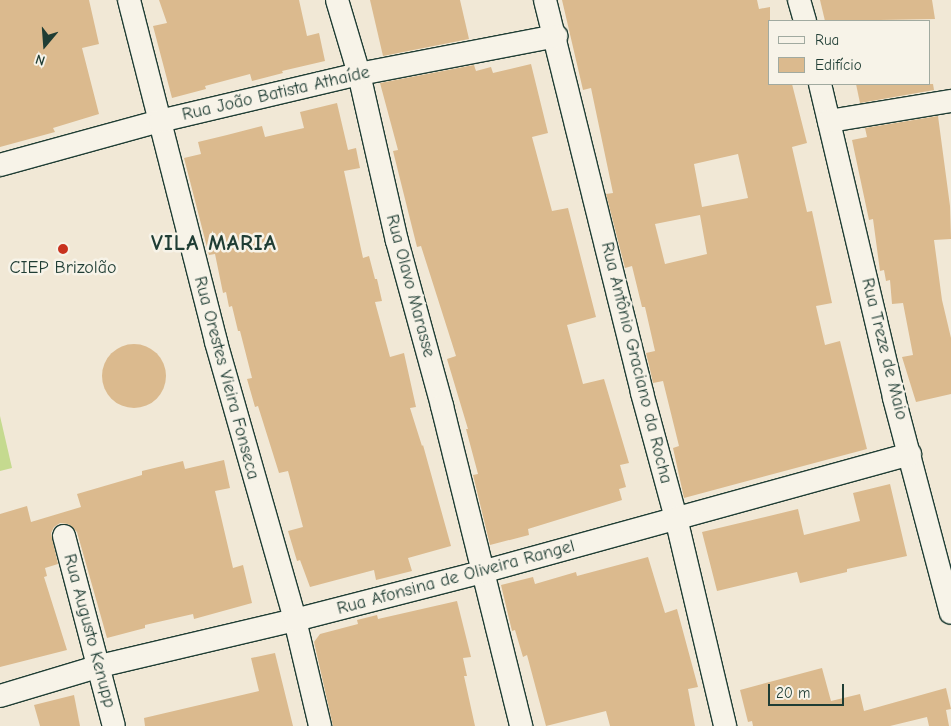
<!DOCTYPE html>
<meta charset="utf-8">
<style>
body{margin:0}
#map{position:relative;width:951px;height:726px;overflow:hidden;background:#f1e8d6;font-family:"Comic Neue",sans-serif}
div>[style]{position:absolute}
.green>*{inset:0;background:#c5da8f}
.building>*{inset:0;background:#dbba8e}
.round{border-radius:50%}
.roads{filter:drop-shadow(1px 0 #1f3d34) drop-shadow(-1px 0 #1f3d34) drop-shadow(0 1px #1f3d34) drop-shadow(0 -1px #1f3d34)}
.street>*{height:22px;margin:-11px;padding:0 11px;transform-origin:11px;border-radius:11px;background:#f7f3e8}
.dots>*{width:14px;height:14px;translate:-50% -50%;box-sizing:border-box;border:2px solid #f7f3e8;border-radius:50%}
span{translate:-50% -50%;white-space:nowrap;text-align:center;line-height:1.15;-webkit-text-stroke:5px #f7f3e8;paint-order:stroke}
.street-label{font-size:18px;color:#1f3d34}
.poi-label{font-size:18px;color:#1f3d34}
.district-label{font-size:22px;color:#1f3d34;font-weight:700;letter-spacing:1px}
.legend{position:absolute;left:768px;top:20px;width:162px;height:65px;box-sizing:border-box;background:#f7f3e8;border:1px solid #a1aaa0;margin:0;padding:6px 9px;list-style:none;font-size:15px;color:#1f3d34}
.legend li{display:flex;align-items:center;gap:10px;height:25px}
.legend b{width:25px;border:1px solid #a1aaa0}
.north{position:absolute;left:20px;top:20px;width:50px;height:50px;-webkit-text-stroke:4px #f7f3e8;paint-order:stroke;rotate:198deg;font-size:14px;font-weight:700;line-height:20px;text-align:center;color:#1f3d34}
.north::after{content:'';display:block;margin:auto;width:18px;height:22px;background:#1f3d34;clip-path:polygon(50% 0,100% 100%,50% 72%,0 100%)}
.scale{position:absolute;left:768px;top:684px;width:76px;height:22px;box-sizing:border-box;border:2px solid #1f3d34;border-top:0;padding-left:6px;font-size:15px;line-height:18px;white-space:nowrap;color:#1f3d34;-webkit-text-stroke:4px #f7f3e8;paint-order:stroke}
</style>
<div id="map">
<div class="green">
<i style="clip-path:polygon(0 416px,12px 468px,0 471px)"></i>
</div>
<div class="building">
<i style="clip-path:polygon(0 0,89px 0,99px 44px,82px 48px,99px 114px,53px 128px,55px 132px,0 147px)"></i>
<i style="clip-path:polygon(159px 0,299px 0,307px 36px,319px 33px,325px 61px,282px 71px,283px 73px,252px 81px,250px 74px,205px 86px,206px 89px,172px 98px,153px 26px,167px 23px)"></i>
<i style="clip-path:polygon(370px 0,460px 0,469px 39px,383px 56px)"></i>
<i style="clip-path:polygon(evenodd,562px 0,757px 0,759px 9px,770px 7px,770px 84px,792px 84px,807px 143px,792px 147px,807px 212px,812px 211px,832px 303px,816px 306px,825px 345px,840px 341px,867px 449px,684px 498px,673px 448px,679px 446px,663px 381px,653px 383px,649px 365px,646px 353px,655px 351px,645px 307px,642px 307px,632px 266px,625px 268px,606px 194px,613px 193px,591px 88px,583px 90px,562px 0,738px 154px,748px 198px,702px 207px,694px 164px,738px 154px,562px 0,700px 215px,707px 254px,665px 264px,655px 224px,700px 215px)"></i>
<i style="clip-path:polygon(820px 0,932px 0,935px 19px,825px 21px)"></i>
<i style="clip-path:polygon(531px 64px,548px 133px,532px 137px,552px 211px,568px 208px,596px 317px,567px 325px,583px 384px,604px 379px,629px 463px,620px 465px,626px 487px,619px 489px,622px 500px,528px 529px,529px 535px,490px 545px,473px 475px,478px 474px,466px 429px,468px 429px,447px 359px,456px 356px,421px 246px,417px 247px,393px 151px,398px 150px,380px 83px,474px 65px,476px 71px,491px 67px,493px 73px)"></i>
<i style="clip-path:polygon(856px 84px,933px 84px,934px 90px,860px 103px)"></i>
<i style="clip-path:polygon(337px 103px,348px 150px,356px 148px,360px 168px,344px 171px,363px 258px,369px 256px,375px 279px,377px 279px,382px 301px,375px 302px,390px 357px,404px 353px,416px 407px,410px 408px,422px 446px,423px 445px,451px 546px,408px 558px,412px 571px,376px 580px,374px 570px,310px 587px,300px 560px,297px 561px,288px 531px,303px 527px,288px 471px,279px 473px,258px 406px,255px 407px,247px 379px,252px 378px,240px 331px,238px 331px,232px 306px,229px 307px,226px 292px,223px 293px,215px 254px,209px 255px,184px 158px,201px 154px,198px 142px,227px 135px,262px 126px,265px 137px,304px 128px,300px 112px)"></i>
<i style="clip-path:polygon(938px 116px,950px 206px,951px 239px,934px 240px,942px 300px,951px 338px,951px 394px,916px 402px,902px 357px,913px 355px,903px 303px,892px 304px,890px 280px,886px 281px,884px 270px,880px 271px,873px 219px,869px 220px,852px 140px,867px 137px,865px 128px)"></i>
<i class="round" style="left:102px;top:344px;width:64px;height:64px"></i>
<i style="clip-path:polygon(224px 460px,230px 488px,215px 491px,233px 568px,243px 565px,252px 603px,194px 619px,193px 614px,145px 625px,145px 628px,107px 638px,77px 532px,68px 524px,60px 523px,54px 527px,51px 533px,58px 564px,45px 568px,47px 576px,44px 577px,67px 650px,0 667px,0 514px,27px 506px,31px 522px,81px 507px,77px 494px,142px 475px,142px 471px,183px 461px,185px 469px)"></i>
<i style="clip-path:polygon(890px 484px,907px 556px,847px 569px,847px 572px,800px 583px,797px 572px,717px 591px,702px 532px,798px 509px,804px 535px,860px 521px,853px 493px)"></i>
<i style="clip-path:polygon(648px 557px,665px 613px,677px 609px,698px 687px,688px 689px,695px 726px,610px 726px,606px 711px,546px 726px,527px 655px,523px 657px,515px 630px,512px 631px,501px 585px,533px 577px,535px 584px,576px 572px,577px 576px)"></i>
<i style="clip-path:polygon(457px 601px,471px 657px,463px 658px,467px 676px,464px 676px,475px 726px,333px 726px,314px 642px,320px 634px,358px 624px,357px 620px,377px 615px,378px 619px)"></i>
<i style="clip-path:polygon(275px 653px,293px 726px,145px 726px,144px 718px,259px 691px,251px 658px)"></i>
<i style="clip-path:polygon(822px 668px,831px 701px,860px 694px,864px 711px,946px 688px,951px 709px,946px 710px,949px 726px,929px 726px,927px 717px,890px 726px,753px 726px,752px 721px,748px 722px,740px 690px)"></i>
<i style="clip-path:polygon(74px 695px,80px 726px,40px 726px,34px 705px)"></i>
</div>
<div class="roads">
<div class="street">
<i style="left:129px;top:0;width:353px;rotate:75.7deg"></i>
<i style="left:216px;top:342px;width:289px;rotate:74.1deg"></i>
<i style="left:295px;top:620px;width:109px;rotate:76.7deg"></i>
<i style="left:337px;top:0;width:77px;rotate:73.4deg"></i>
<i style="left:359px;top:74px;width:171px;rotate:77.2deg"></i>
<i style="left:397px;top:241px;width:171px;rotate:74.7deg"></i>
<i style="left:442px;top:406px;width:330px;rotate:76.1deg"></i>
<i style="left:545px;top:0;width:405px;rotate:76.1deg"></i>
<i style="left:642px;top:393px;width:130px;rotate:74.8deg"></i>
<i style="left:676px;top:518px;width:214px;rotate:76.7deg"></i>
<i style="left:799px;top:0;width:22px;rotate:74deg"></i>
<i style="left:820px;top:84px;width:323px;rotate:76.7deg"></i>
<i style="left:894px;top:398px;width:222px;rotate:75.2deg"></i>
<i style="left:829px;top:121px;width:124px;rotate:-9.3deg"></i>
<i style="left:0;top:165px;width:166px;rotate:-15.4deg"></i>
<i style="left:160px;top:121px;width:204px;rotate:-13.3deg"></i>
<i style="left:359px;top:74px;width:201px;rotate:-10.9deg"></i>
<i style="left:64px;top:536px;width:196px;rotate:75.3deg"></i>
<i style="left:0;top:696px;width:104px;rotate:-16.7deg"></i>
<i style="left:100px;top:666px;width:200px;rotate:-13.3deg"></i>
<i style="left:295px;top:620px;width:193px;rotate:-14.4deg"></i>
<i style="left:482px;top:572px;width:444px;rotate:-15.4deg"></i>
</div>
</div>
<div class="dots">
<i style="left:63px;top:249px;background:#c8321e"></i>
</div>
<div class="street-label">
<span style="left:276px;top:94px;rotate:-13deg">Rua João Batista Athaíde</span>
<span style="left:410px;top:286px;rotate:75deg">Rua Olavo Marasse</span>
<span style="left:884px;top:349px;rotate:76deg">Rua Treze de Maio</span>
<span style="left:636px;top:363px;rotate:76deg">Rua Antônio Graciano da Rocha</span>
<span style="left:226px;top:378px;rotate:75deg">Rua Orestes Vieira Fonseca</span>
<span style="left:456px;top:578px;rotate:-15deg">Rua Afonsina de Oliveira Rangel</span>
<span style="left:89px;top:631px;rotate:75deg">Rua Augusto Kenupp</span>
</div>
<div class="poi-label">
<span style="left:63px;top:268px">CIEP Brizolão</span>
</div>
<div class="district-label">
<span style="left:214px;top:244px">VILA MARIA</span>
</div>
<ul class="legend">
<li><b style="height:6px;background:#f7f3e8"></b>Rua</li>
<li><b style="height:14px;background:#dbba8e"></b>Edifício</li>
</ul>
<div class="north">N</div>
<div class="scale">20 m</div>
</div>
